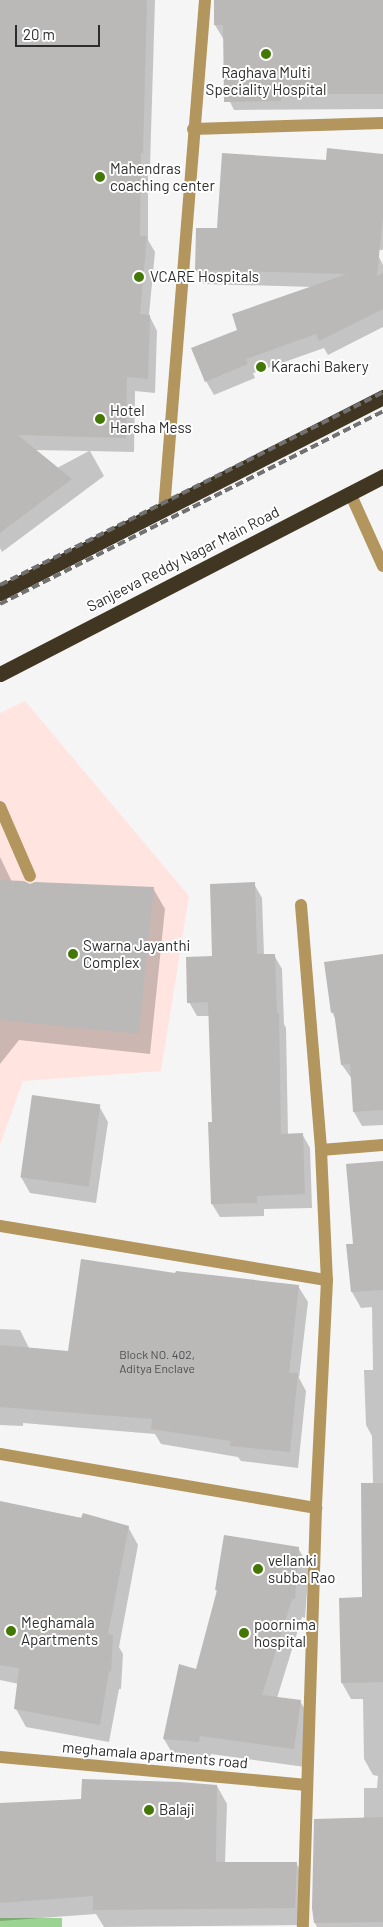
<!DOCTYPE html>
<style>
body{margin:0}
#map{position:relative;width:383px;height:1927px;overflow:hidden;background:#f5f5f6;font-family:Barlow,sans-serif}
div>[style]{position:absolute}
.commercial>*{inset:0;background:#ffe4df}
.green>*{inset:0;background:#9bd492;transform-origin:0 0}
.shadow>*{inset:0;background:#0003}
.building>*{inset:0;background:#bab9b8;transform-origin:0 0}
.lane>*{height:12px;margin:-6px;padding:0 6px;transform-origin:6px;border-radius:6px;background:#b2965e}
.street>*{height:12px;margin:-6px;padding:0 6px;transform-origin:6px;border-radius:6px;background:#b2965e}
.highway>*{height:15px;margin:-7.5px;padding:0 7.5px;transform-origin:7.5px;border-radius:7.5px;background:#413621}
.rail>*{height:4px;margin-top:-2px;transform-origin:0;background:repeating-linear-gradient(90deg,#717172 0 8px,transparent 0 12px)}
.dots>*{width:14px;height:14px;translate:-50% -50%;box-sizing:border-box;border:2px solid #fff;border-radius:50%}
span{translate:-50% -50%;white-space:nowrap;text-align:center;line-height:1.15;-webkit-text-stroke:4px #fff;paint-order:stroke}
.number-label{font-size:12px;color:#505050}
.number-label span{-webkit-text-stroke-width:0}
.poi-label{font-size:15px;color:#2d2d2d}
.left{translate:0 -50%;text-align:left}
.street-label{font-size:15px;color:#2d2d2d}
.scale{position:absolute;left:15px;top:25px;width:85px;height:22px;box-sizing:border-box;border:2px solid #2d2d2d;border-top:0;padding-left:6px;font-size:15px;line-height:18px;white-space:nowrap;color:#2d2d2d;-webkit-text-stroke:4px #fff;paint-order:stroke}
</style>
<div id="map">
<div class="commercial">
<i style="clip-path:polygon(25px 701px,189px 896px,161px 1071px,23px 1081px,0 1145px,0 713px)"></i>
</div>
<div class="green">
<i style="left:62px;top:1918px;width:9px;height:62px;rotate:90deg"></i>
</div>
<div class="shadow">
<i style="clip-path:polygon(evenodd,0 0,155px 0,150px 167px,148px 167px,148px 240px,155px 252px,149px 315px,157px 331px,155px 393px,135px 391px,134px 452px,90px 451px,104px 476px,2px 552px,0 548px,0 0,34px 450px,89px 451px,57px 468px,34px 450px)"></i>
<i style="clip-path:polygon(215px 0,383px 0,383px 109px,234px 110px,226px 94px,224px 40px,215px 25px)"></i>
<i style="clip-path:polygon(383px 155px,383px 250px,375px 249px,383px 265px,383px 327px,328px 355px,324px 348px,253px 373px,255px 378px,214px 395px,206px 381px,239px 330px,314px 287px,204px 284px,196px 270px,218px 229px,327px 162px)"></i>
<i style="clip-path:polygon(0 857px,12px 882px,30px 885px,153px 888px,165px 909px,150px 1054px,19px 1040px,0 1064px)"></i>
<i style="clip-path:polygon(254px 884px,262px 898px,264px 955px,274px 955px,282px 969px,284px 1024px,286px 1028px,288px 1135px,302px 1134px,310px 1148px,312px 1208px,264px 1209px,264px 1216px,220px 1217px,212px 1204px,214px 1123px,210px 1016px,197px 1016px,189px 1002px)"></i>
<i style="clip-path:polygon(383px 955px,383px 1125px,362px 1126px,354px 1112px,352px 1079px,342px 1065px,336px 1020px,332px 1012px)"></i>
<i style="clip-path:polygon(99px 1106px,108px 1122px,96px 1203px,30px 1193px,21px 1177px)"></i>
<i style="clip-path:polygon(383px 1162px,383px 1927px,317px 1927px,315px 1923px,364px 1819px,364px 1788px,377px 1788px,378px 1776px,373px 1775px,364px 1759px,363px 1699px,351px 1699px,342px 1683px,363px 1598px,373px 1484px,372px 1436px,366px 1425px,364px 1370px,373px 1370px,372px 1307px,361px 1308px,352px 1292px,348px 1246px,354px 1245px)"></i>
<i style="clip-path:polygon(176px 1274px,298px 1286px,308px 1302px,299px 1378px,306px 1391px,298px 1468px,241px 1461px,238px 1457px,161px 1444px,155px 1434px,23px 1423px,23px 1426px,0 1425px,0 1329px,20px 1330px,29px 1348px,69px 1352px)"></i>
<i style="clip-path:polygon(0 1502px,128px 1527px,138px 1545px,119px 1647px,123px 1654px,121px 1689px,119px 1689px,109px 1742px,26px 1727px,16px 1709px,19px 1684px,0 1680px)"></i>
<i style="clip-path:polygon(298px 1548px,309px 1567px,305px 1618px,302px 1617px,277px 1698px,300px 1701px,311px 1720px,305px 1767px,211px 1754px,209px 1760px,175px 1758px,164px 1739px,197px 1671px,218px 1593px,216px 1590px)"></i>
<i style="clip-path:polygon(217px 1786px,227px 1804px,225px 1863px,296px 1863px,306px 1880px,305px 1925px,104px 1927px,96px 1914px,0 1921px,0 1804px,83px 1800px)"></i>
</div>
<div class="building">
<i style="clip-path:polygon(0 0,147px 0,143px 153px,141px 153px,140px 236px,147px 236px,140px 314px,150px 315px,148px 379px,127px 377px,126px 438px,18px 435px,72px 479px,0 533px)"></i>
<i style="clip-path:polygon(214px 0,383px 0,383px 94px,281px 94px,281px 101px,224px 102px,223px 25px,214px 25px)"></i>
<i style="clip-path:polygon(327px 148px,383px 154px,383px 216px,377px 276px,383px 273px,383px 309px,319px 341px,316px 334px,246px 359px,248px 364px,205px 382px,191px 348px,237px 330px,232px 314px,347px 274px,195px 270px,196px 228px,217px 228px,222px 153px,326px 160px)"></i>
<i style="clip-path:polygon(0 880px,24px 881px,30px 884px,35px 882px,154px 887px,139px 1034px,0 1020px)"></i>
<i style="clip-path:polygon(255px 882px,257px 954px,275px 954px,277px 1013px,279px 1013px,281px 1134px,303px 1133px,305px 1194px,257px 1196px,257px 1203px,211px 1204px,208px 1122px,212px 1122px,208px 1002px,187px 1003px,186px 957px,212px 956px,210px 884px)"></i>
<i style="clip-path:polygon(383px 954px,383px 1110px,353px 1112px,350px 1064px,341px 1065px,334px 1012px,331px 1013px,324px 962px)"></i>
<i style="left:32px;top:1095px;width:69px;height:83px;rotate:8deg"></i>
<i style="clip-path:polygon(383px 1161px,383px 1290px,351px 1292px,346px 1244px,353px 1244px,346px 1164px)"></i>
<i style="clip-path:polygon(81px 1259px,175px 1273px,176px 1271px,299px 1285px,289px 1373px,298px 1373px,290px 1452px,230px 1446px,231px 1441px,151px 1429px,152px 1419px,0 1407px,0 1345px,68px 1351px)"></i>
<i style="clip-path:polygon(361px 1483px,383px 1483px,383px 1682px,341px 1683px,339px 1598px,362px 1597px)"></i>
<i style="clip-path:polygon(0 1501px,81px 1518px,83px 1513px,129px 1526px,108px 1634px,113px 1635px,111px 1672px,109px 1671px,100px 1725px,14px 1709px,19px 1668px,0 1665px)"></i>
<i style="clip-path:polygon(224px 1535px,299px 1547px,295px 1599px,292px 1599px,262px 1695px,301px 1700px,294px 1749px,200px 1736px,199px 1742px,163px 1739px,179px 1664px,196px 1669px,217px 1590px,215px 1590px)"></i>
<i style="clip-path:polygon(82px 1779px,180px 1782px,217px 1785px,216px 1862px,297px 1862px,295px 1908px,93px 1910px,93px 1896px,0 1903px,0 1803px,81px 1799px)"></i>
<i style="clip-path:polygon(383px 1817px,383px 1922px,314px 1923px,312px 1908px,314px 1819px)"></i>
</div>
<div class="lane">
<i style="left:0;top:807px;width:75px;rotate:66.5deg"></i>
</div>
<div class="street">
<i style="left:193px;top:129px;width:190px;rotate:-1.8deg"></i>
<i style="left:350px;top:493px;width:80px;rotate:65.7deg"></i>
<i style="left:164px;top:510px;width:512px;rotate:-85.4deg"></i>
<i style="left:301px;top:905px;width:246px;rotate:85.3deg"></i>
<i style="left:321px;top:1150px;width:130px;rotate:87.4deg"></i>
<i style="left:327px;top:1280px;width:228px;rotate:92.8deg"></i>
<i style="left:316px;top:1508px;width:419px;rotate:91.8deg"></i>
<i style="left:321px;top:1150px;width:62px;rotate:-4.6deg"></i>
<i style="left:0;top:1226px;width:331px;rotate:9.4deg"></i>
<i style="left:0;top:1454px;width:321px;rotate:9.7deg"></i>
<i style="left:0;top:1757px;width:308px;rotate:5.2deg"></i>
</div>
<div class="highway">
<i style="left:0;top:593px;width:430px;rotate:-27.1deg"></i>
<i style="left:0;top:674px;width:431px;rotate:-27.3deg"></i>
</div>
<div class="rail">
<i style="left:0;top:585px;width:429px;rotate:-26.7deg"></i>
<i style="left:0;top:604px;width:429px;rotate:-26.7deg"></i>
</div>
<div class="dots">
<i style="left:266px;top:54px;background:#437806"></i>
<i style="left:100px;top:177px;background:#437806"></i>
<i style="left:139px;top:277px;background:#437806"></i>
<i style="left:261px;top:367px;background:#437806"></i>
<i style="left:100px;top:419px;background:#437806"></i>
<i style="left:73px;top:954px;background:#437806"></i>
<i style="left:258px;top:1569px;background:#437806"></i>
<i style="left:11px;top:1631px;background:#437806"></i>
<i style="left:244px;top:1633px;background:#437806"></i>
<i style="left:149px;top:1810px;background:#437806"></i>
</div>
<div class="number-label">
<span style="left:157px;top:1362px">Block NO. 402,<br>Aditya Enclave</span>
</div>
<div class="poi-label">
<span style="left:266px;top:81px">Raghava Multi<br>Speciality Hospital</span>
<span class="left" style="left:110px;top:177px">Mahendras<br>coaching center</span>
<span class="left" style="left:150px;top:277px">VCARE Hospitals</span>
<span class="left" style="left:271px;top:367px">Karachi Bakery</span>
<span class="left" style="left:110px;top:419px">Hotel<br>Harsha Mess</span>
<span class="left" style="left:83px;top:954px">Swarna Jayanthi<br>Complex</span>
<span class="left" style="left:268px;top:1569px">vellanki<br>subba Rao</span>
<span class="left" style="left:21px;top:1631px">Meghamala<br>Apartments</span>
<span class="left" style="left:254px;top:1633px">poornima<br>hospital</span>
<span class="left" style="left:159px;top:1810px">Balaji</span>
</div>
<div class="street-label">
<span style="left:183px;top:559px;rotate:-27deg">Sanjeeva Reddy Nagar Main Road</span>
<span style="left:155px;top:1755px;rotate:5deg">meghamala apartments road</span>
</div>
<div class="scale">20 m</div>
</div>
